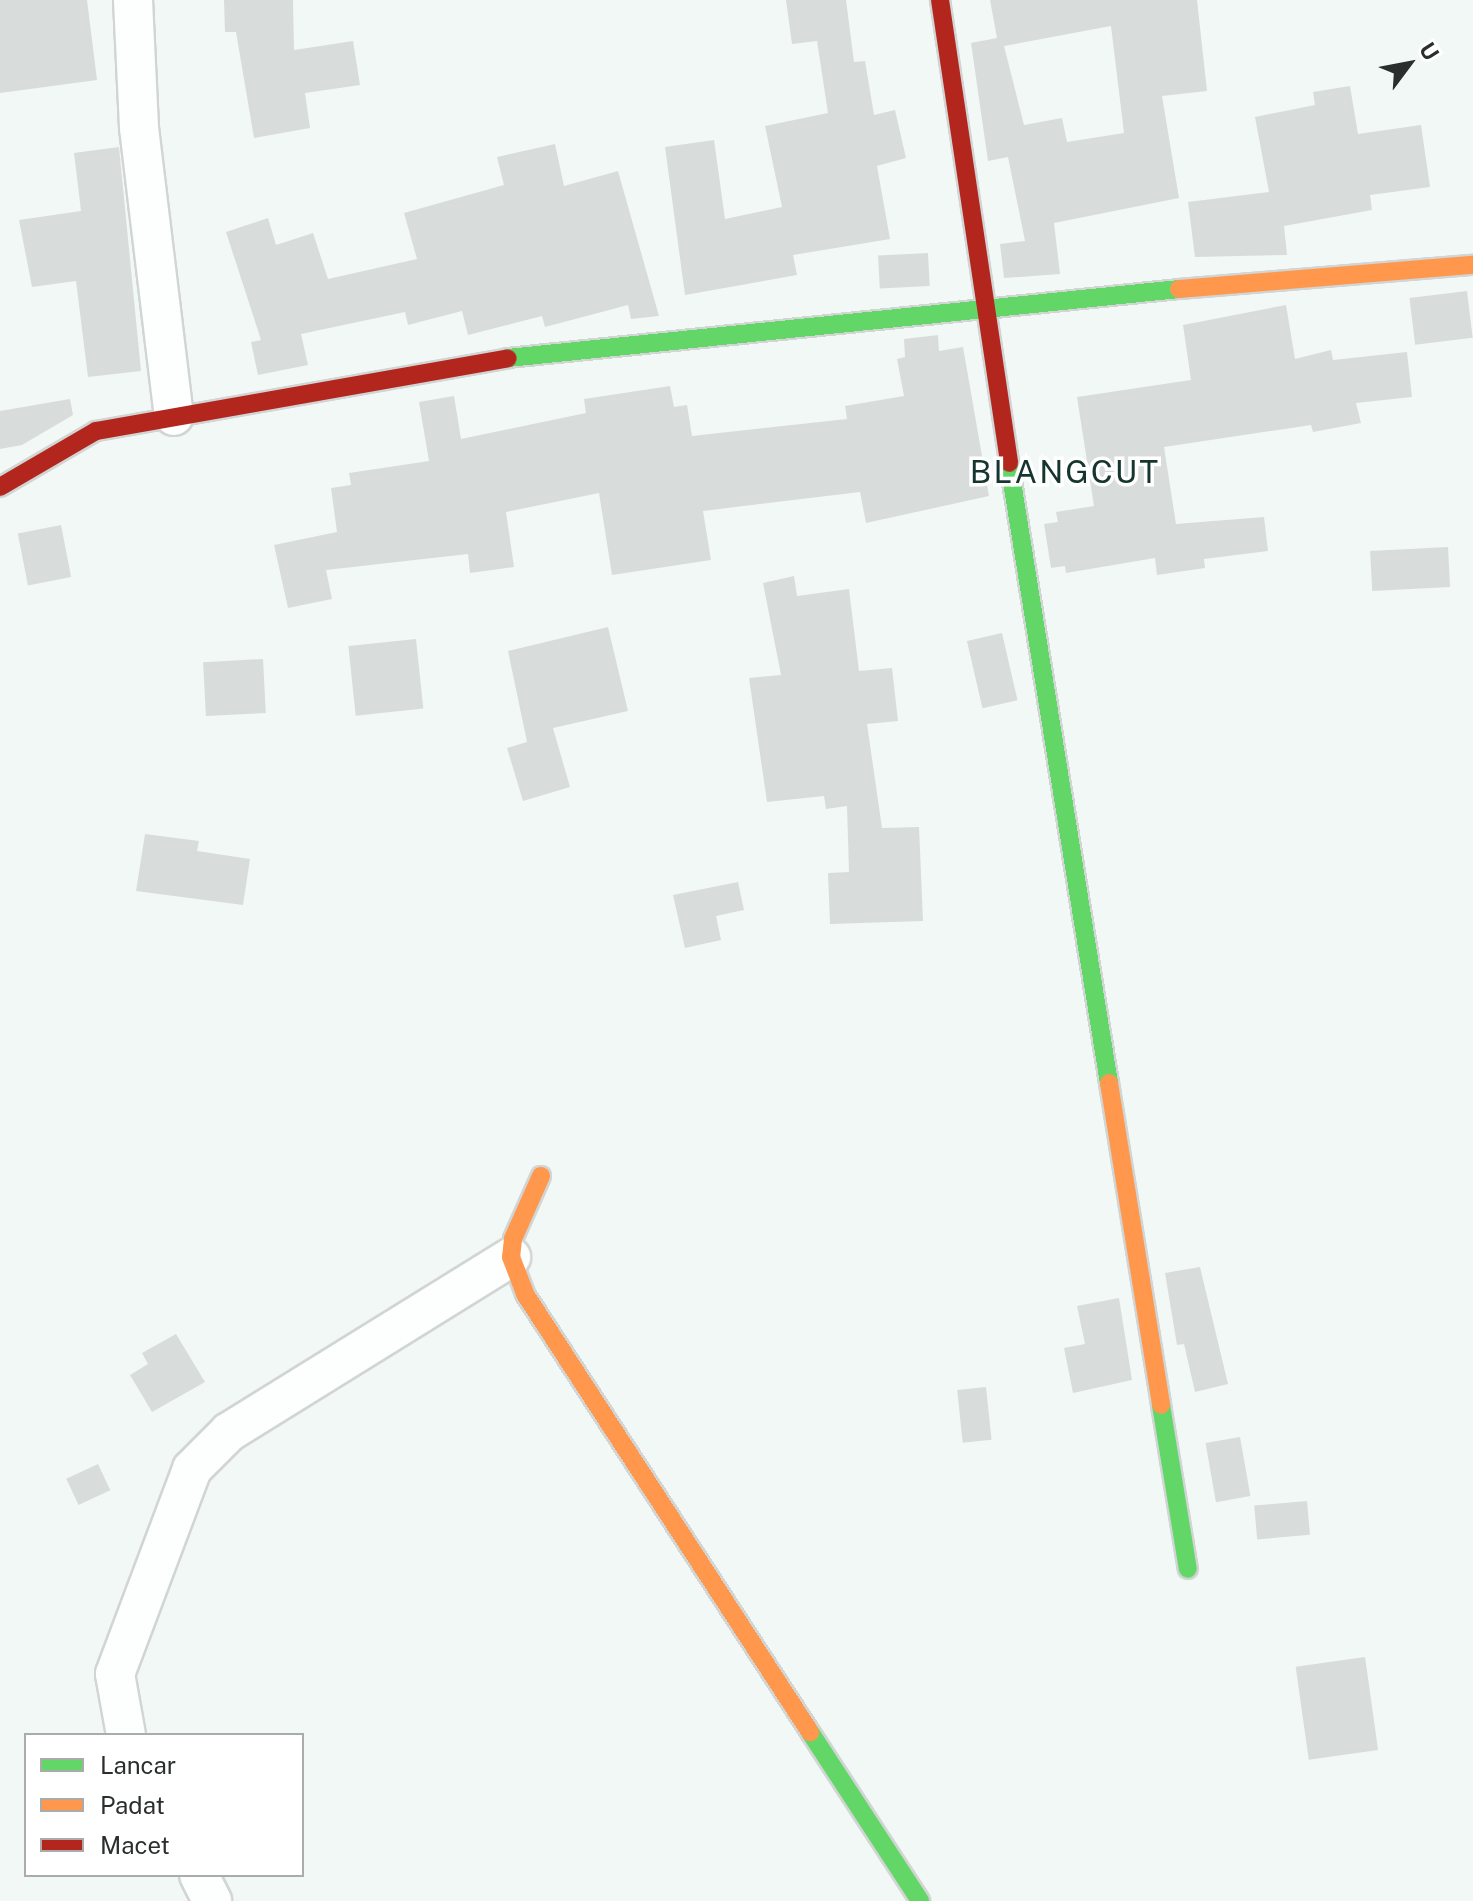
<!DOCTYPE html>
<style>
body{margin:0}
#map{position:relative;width:1473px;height:1901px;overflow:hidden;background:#f2f8f6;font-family:"Public Sans",sans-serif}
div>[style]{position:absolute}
.building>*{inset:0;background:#d8dddc;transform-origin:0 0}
.roads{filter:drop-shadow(2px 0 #d1d5d4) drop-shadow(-2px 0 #d1d5d4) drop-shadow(0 2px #d1d5d4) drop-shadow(0 -2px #d1d5d4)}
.street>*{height:38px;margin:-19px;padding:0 19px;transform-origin:19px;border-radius:19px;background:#fdfefe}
.fast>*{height:18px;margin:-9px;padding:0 9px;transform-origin:9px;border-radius:9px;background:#63d668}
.slow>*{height:18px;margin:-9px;padding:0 9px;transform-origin:9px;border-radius:9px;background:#ff974d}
.jam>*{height:18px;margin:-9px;padding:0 9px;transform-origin:9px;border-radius:9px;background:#b3261e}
span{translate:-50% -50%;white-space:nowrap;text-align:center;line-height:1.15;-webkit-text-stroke:7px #fff;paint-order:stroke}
.quarter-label{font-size:32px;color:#15352e;letter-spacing:2px}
.legend{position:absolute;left:24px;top:1733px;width:280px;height:144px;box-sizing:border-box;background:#fff;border:2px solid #aaabab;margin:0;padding:10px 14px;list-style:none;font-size:24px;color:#2a2e2d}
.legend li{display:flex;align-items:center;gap:16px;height:40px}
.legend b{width:40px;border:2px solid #aaabab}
.north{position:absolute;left:1369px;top:24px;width:80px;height:80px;-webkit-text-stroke:6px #fff;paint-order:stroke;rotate:58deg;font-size:22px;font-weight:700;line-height:32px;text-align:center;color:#2a2e2d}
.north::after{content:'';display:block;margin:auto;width:28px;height:36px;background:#2a2e2d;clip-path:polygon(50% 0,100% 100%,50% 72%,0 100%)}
</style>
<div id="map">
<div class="building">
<i style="clip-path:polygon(0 0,87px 0,97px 80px,0 93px)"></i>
<i style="clip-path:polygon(224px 0,293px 0,294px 50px,353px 41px,360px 85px,305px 93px,310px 128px,254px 138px,236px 32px,225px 32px)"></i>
<i style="clip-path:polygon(786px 0,846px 0,854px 62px,865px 61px,874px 115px,895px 110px,906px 158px,877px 166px,890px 239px,793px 255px,797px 275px,685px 295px,665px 147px,714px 140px,725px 219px,782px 207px,765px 126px,828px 113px,817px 41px,792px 44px)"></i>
<i style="clip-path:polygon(evenodd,990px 0,1197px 0,1207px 91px,1162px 96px,1179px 198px,1054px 223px,1060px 274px,1004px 278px,1000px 244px,1025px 241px,1008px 157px,988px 161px,971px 43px,997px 38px,990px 0,1111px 26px,1124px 133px,1067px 142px,1062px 118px,1024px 125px,1004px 46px,1111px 26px)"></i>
<i style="clip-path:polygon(1350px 86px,1358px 134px,1421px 125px,1430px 187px,1370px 195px,1372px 210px,1284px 226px,1287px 255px,1195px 257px,1188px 202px,1269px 192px,1255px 117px,1315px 105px,1313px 92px)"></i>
<i style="clip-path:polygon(555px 144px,564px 186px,618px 171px,659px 316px,631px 319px,628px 305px,545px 327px,542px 316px,468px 335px,462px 311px,408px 325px,405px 312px,301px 334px,308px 365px,258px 375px,251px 342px,261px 340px,226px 232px,268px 218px,276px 245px,313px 233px,328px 279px,417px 259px,404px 213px,504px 185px,497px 157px)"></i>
<i style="clip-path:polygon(119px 147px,141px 371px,88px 377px,76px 281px,32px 287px,19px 220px,81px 211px,74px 153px)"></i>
<i style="left:928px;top:253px;width:33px;height:50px;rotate:87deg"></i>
<i style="left:1467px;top:291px;width:47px;height:58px;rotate:83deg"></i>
<i style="clip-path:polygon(1286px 305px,1295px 359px,1331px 350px,1333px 360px,1407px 352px,1412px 397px,1356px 403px,1361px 423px,1313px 432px,1311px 425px,1164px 447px,1176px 524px,1264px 517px,1268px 551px,1204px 559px,1205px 568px,1157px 575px,1155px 558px,1066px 573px,1065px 566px,1051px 568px,1044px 524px,1058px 522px,1056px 512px,1094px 506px,1077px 397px,1191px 380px,1183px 325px)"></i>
<i style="clip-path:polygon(938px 335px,939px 351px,963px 347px,989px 496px,866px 523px,860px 492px,703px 511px,711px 560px,612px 575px,599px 493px,506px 512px,514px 567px,470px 573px,468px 554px,326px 570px,332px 599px,288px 608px,274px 545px,337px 532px,331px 488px,351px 485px,349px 473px,429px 461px,419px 402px,454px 396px,461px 439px,586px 413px,584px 399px,670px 386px,674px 407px,687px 405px,692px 436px,847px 419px,845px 406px,904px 396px,897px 359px,905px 357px,904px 339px)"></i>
<i style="clip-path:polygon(70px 399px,73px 415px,22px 445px,0 449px,0 411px)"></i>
<i style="left:61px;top:525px;width:53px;height:44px;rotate:79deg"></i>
<i style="left:1448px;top:547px;width:40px;height:78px;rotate:87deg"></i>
<i style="clip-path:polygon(794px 576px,797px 596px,849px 589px,859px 671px,892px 668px,898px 721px,867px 724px,882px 828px,919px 827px,923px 921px,830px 924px,828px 873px,849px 872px,847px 806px,826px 809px,824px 796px,767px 802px,749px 678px,781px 675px,763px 583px)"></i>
<i style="clip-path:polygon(608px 627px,628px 711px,553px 728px,570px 787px,523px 801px,507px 748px,527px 742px,508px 651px)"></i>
<i style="left:1002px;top:633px;width:69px;height:36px;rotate:77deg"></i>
<i style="left:416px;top:639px;width:70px;height:68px;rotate:84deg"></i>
<i style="left:263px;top:659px;width:54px;height:60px;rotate:87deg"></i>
<i style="clip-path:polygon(145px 834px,199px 841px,197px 851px,250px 859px,243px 905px,136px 891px)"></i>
<i style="clip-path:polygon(738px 882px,744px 910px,716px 916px,721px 940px,685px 948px,673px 895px)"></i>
<i style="clip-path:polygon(1200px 1267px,1228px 1384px,1195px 1392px,1184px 1344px,1177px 1345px,1165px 1273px)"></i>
<i style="clip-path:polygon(1119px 1298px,1132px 1380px,1073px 1393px,1064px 1348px,1085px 1344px,1077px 1306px)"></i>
<i style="clip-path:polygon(176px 1334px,205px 1382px,152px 1412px,130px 1375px,148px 1364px,142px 1353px)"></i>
<i style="left:986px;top:1387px;width:53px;height:29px;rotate:84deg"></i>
<i style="left:1240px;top:1437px;width:60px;height:35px;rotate:80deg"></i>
<i style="left:98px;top:1464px;width:29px;height:35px;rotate:65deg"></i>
<i style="left:1307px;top:1501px;width:34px;height:53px;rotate:85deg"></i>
<i style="left:1365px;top:1657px;width:94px;height:70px;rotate:82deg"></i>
</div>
<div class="roads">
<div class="street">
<i style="left:133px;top:0;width:128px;rotate:87.3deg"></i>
<i style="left:139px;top:128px;width:290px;rotate:83.1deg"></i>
<i style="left:126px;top:1735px;width:62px;rotate:-100.2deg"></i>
<i style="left:115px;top:1674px;width:219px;rotate:-69.4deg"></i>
<i style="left:192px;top:1469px;width:52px;rotate:-45deg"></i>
<i style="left:229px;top:1432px;width:332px;rotate:-31.8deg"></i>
<i style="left:199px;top:1875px;width:29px;rotate:63deg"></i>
</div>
<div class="fast">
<i style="left:508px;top:358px;width:675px;rotate:-5.87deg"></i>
<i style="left:1009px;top:463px;width:628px;rotate:80.84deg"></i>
<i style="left:1161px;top:1405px;width:166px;rotate:80.7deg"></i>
<i style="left:810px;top:1732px;width:202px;rotate:56.9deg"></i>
</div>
<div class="slow">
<i style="left:1179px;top:289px;width:295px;rotate:-4.7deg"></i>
<i style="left:1109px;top:1083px;width:326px;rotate:80.8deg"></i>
<i style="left:541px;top:1176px;width:69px;rotate:114deg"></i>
<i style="left:513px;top:1239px;width:18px;rotate:96deg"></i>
<i style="left:511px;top:1257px;width:40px;rotate:69deg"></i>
<i style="left:525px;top:1294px;width:523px;rotate:56.95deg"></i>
</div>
<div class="jam">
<i style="left:940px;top:0;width:468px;rotate:81.5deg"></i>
<i style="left:0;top:487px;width:111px;rotate:-30.3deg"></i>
<i style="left:96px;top:431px;width:418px;rotate:-10deg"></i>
</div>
</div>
<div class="quarter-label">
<span style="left:1065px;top:472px">BLANGCUT</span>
</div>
<ul class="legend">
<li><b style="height:10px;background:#63d668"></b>Lancar</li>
<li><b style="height:10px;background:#ff974d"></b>Padat</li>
<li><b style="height:10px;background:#b3261e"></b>Macet</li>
</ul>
<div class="north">U</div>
</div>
